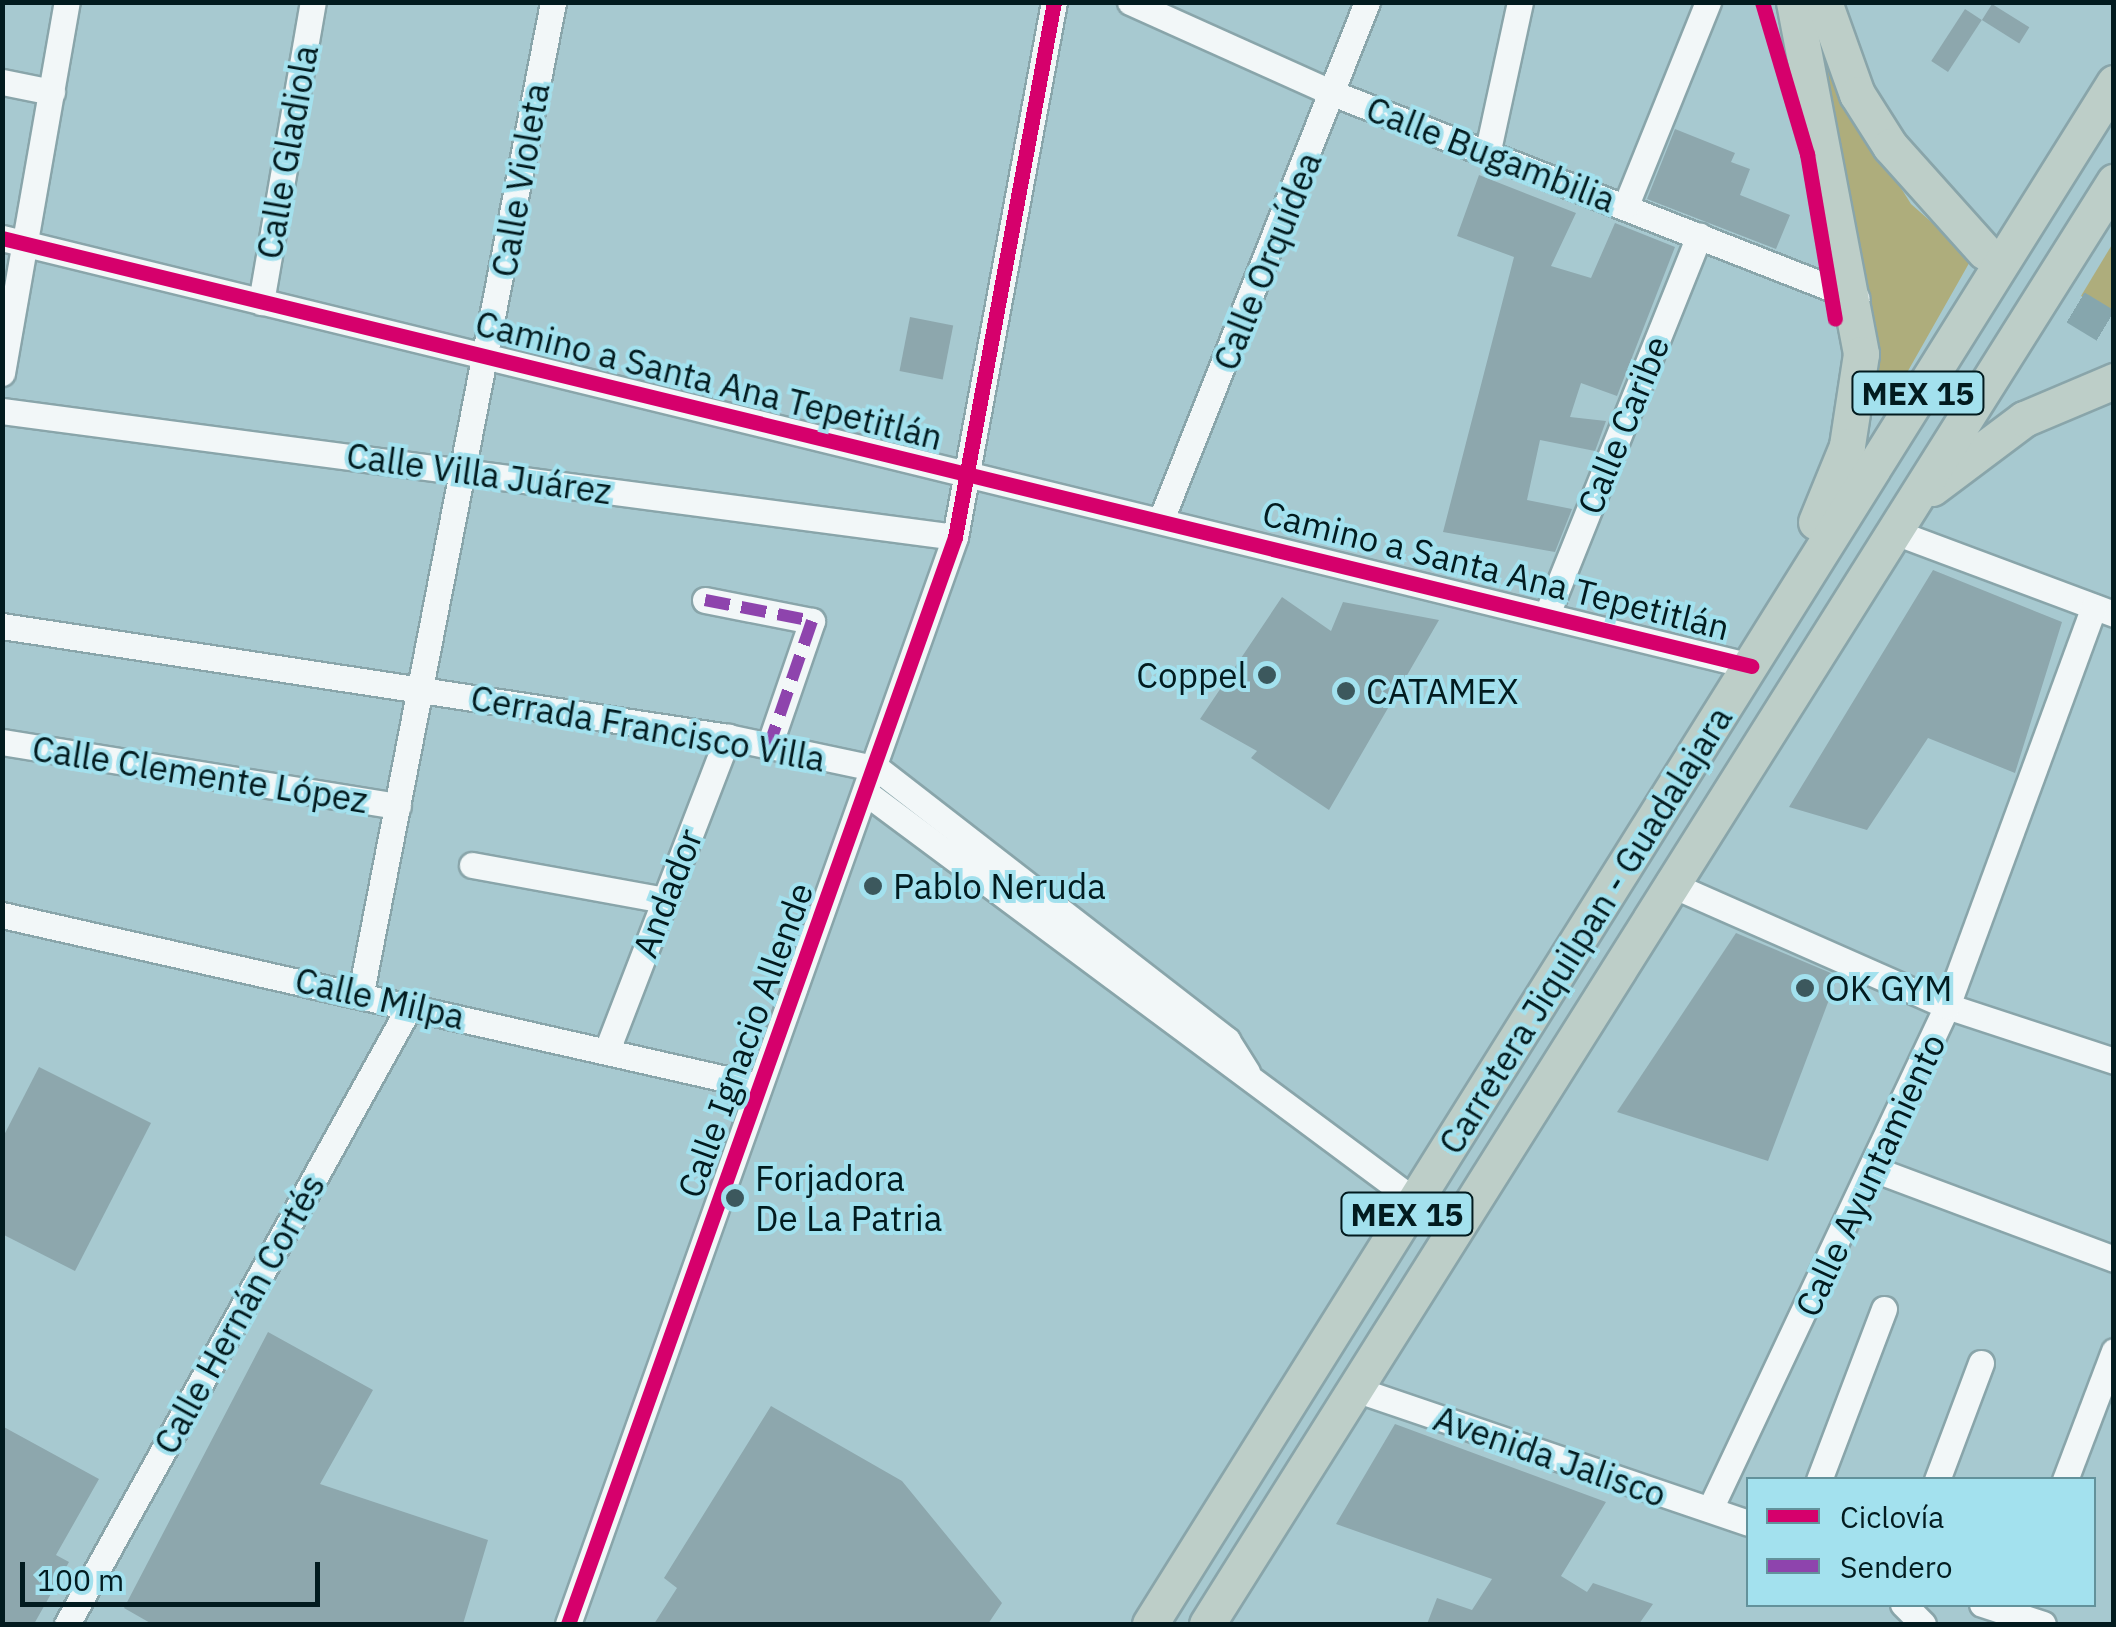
<!DOCTYPE html>
<meta charset="utf-8">
<style>
body{margin:0}
#map{position:relative;width:2116px;height:1627px;overflow:hidden;background:#a7c9d0;font-family:"IBM Plex Sans",sans-serif}
div>[style]{position:absolute}
.green>*{inset:0;background:#aead7c}
.building>*{inset:0;background:#8da7ad;transform-origin:0 0}
.highway-tunnel>*{height:35px;margin-top:-17.5px;transform-origin:0;background:repeating-linear-gradient(90deg,#86a6ad 0 35px,transparent 0 53px)}
.roads{filter:drop-shadow(2px 0 #89a5aa) drop-shadow(-2px 0 #89a5aa) drop-shadow(0 2px #89a5aa) drop-shadow(0 -2px #89a5aa)}
.minor>*{height:25px;margin:-12.5px;padding:0 12.5px;transform-origin:12.5px;border-radius:12.5px;background:#f2f7f8}
.highway>*{height:35px;margin:-17.5px;padding:0 17.5px;transform-origin:17.5px;border-radius:17.5px;background:#bdcec8}
.quiet>*{height:12px;margin-top:-6px;transform-origin:0;background:repeating-linear-gradient(90deg,#8e44ad 0 25px,transparent 0 37px)}
.cycleway>*{height:15px;margin:-7.5px;padding:0 7.5px;transform-origin:7.5px;border-radius:7.5px;background:#d6006c}
.dots>*{width:28px;height:28px;translate:-50% -50%;box-sizing:border-box;border:5px solid #a3e1ee;border-radius:50%}
span{translate:-50% -50%;white-space:nowrap;text-align:center;line-height:1.15;-webkit-text-stroke:8px #a3e1ee;paint-order:stroke}
.shield-label span{padding:2px 8px;background:#a3e1ee;border:2px solid;border-radius:8px;-webkit-text-stroke-width:0}
.shield-label{font-size:32px;color:#021b1f;font-weight:700}
.street-label{font-size:35px;color:#021b1f}
.poi-label{font-size:35px;color:#021b1f}
.right{translate:-100% -50%;text-align:right}
.left{translate:0 -50%;text-align:left}
.frame{position:absolute;inset:0;border:5px solid #021b1f;pointer-events:none}
.legend{position:absolute;left:1746px;top:1477px;width:350px;height:130px;box-sizing:border-box;background:#a3e1ee;border:2px solid #63929b;margin:0;padding:12px 18px;list-style:none;font-size:30px;color:#021b1f}
.legend li{display:flex;align-items:center;gap:20px;height:50px}
.legend b{width:50px;border:2px solid #63929b}
.scale{position:absolute;left:20px;top:1562px;width:300px;height:45px;box-sizing:border-box;border:5px solid #021b1f;border-top:0;padding-left:12px;font-size:30px;line-height:35px;white-space:nowrap;color:#021b1f;-webkit-text-stroke:8px #a3e1ee;paint-order:stroke}
</style>
<div id="map">
<div class="green">
<i style="clip-path:polygon(1818px 35px,1842px 94px,1911px 204px,1972px 258px,1883px 415px)"></i>
<i style="clip-path:polygon(2113px 243px,2113px 313px,2081px 296px)"></i>
</div>
<div class="building">
<i style="left:1992px;top:4px;width:44px;height:19px;rotate:32deg"></i>
<i style="left:1965px;top:9px;width:20px;height:62px;rotate:33deg"></i>
<i style="clip-path:polygon(1675px 129px,1735px 153px,1731px 162px,1750px 169px,1740px 195px,1790px 215px,1776px 249px,1647px 199px)"></i>
<i style="clip-path:polygon(1479px 175px,1576px 213px,1551px 266px,1591px 278px,1615px 223px,1675px 247px,1617px 396px,1581px 383px,1570px 417px,1606px 421px,1595px 451px,1540px 440px,1527px 500px,1572px 509px,1555px 552px,1443px 532px,1514px 257px,1457px 236px)"></i>
<i style="left:910px;top:317px;width:44px;height:55px;rotate:11deg"></i>
<i style="clip-path:polygon(1933px 570px,2062px 622px,2015px 773px,1928px 738px,1867px 830px,1789px 807px)"></i>
<i style="clip-path:polygon(1282px 597px,1331px 631px,1343px 602px,1439px 620px,1329px 810px,1251px 758px,1257px 751px,1200px 719px)"></i>
<i style="clip-path:polygon(1736px 933px,1838px 976px,1768px 1161px,1617px 1112px)"></i>
<i style="clip-path:polygon(39px 1067px,151px 1123px,75px 1271px,2px 1234px,2px 1139px)"></i>
<i style="clip-path:polygon(268px 1332px,373px 1390px,320px 1484px,488px 1540px,463px 1624px,152px 1624px,124px 1608px)"></i>
<i style="clip-path:polygon(771px 1406px,902px 1481px,1002px 1603px,988px 1624px,654px 1624px,677px 1588px,664px 1578px)"></i>
<i style="clip-path:polygon(1395px 1424px,1606px 1502px,1561px 1576px,1587px 1592px,1593px 1583px,1653px 1604px,1639px 1624px,1427px 1624px,1437px 1598px,1472px 1610px,1492px 1579px,1336px 1524px)"></i>
<i style="clip-path:polygon(2px 1426px,99px 1479px,56px 1555px,69px 1562px,34px 1624px,2px 1624px)"></i>
</div>
<div class="highway-tunnel">
<i style="left:1985px;top:252px;width:151px;rotate:31.2deg"></i>
</div>
<div class="roads">
<div class="minor">
<i style="left:1130px;top:2px;width:225px;rotate:24.2deg"></i>
<i style="left:1335px;top:94px;width:560px;rotate:21.38deg"></i>
<i style="left:2px;top:82px;width:51px;rotate:11.3deg"></i>
<i style="left:1488px;top:150px;width:151px;rotate:-77.8deg"></i>
<i style="left:1626px;top:205px;width:219px;rotate:-68deg"></i>
<i style="left:2px;top:238px;width:1801px;rotate:13.75deg"></i>
<i style="left:261px;top:302px;width:304px;rotate:-80.2deg"></i>
<i style="left:2px;top:373px;width:377px;rotate:-80.1deg"></i>
<i style="left:2px;top:411px;width:961px;rotate:7.53deg"></i>
<i style="left:1162px;top:517px;width:554px;rotate:-68.29deg"></i>
<i style="left:1892px;top:531px;width:237px;rotate:20.5deg"></i>
<i style="left:705px;top:600px;width:109px;rotate:11.1deg"></i>
<i style="left:812px;top:621px;width:132px;rotate:109deg"></i>
<i style="left:1547px;top:614px;width:408px;rotate:-68.1deg"></i>
<i style="left:2px;top:626px;width:734px;rotate:8.69deg"></i>
<i style="left:728px;top:737px;width:153px;rotate:12deg"></i>
<i style="left:878px;top:769px;width:442px;rotate:37.8deg"></i>
<i style="left:1227px;top:1040px;width:38px;rotate:58deg"></i>
<i style="left:2px;top:742px;width:401px;rotate:9.2deg"></i>
<i style="left:869px;top:795px;width:680px;rotate:36.63deg"></i>
<i style="left:472px;top:865px;width:195px;rotate:10.3deg"></i>
<i style="left:1668px;top:883px;width:305px;rotate:23.8deg"></i>
<i style="left:1947px;top:1006px;width:176px;rotate:18.2deg"></i>
<i style="left:2px;top:915px;width:774px;rotate:12.76deg"></i>
<i style="left:361px;top:992px;width:1008px;rotate:-79.02deg"></i>
<i style="left:607px;top:1050px;width:336px;rotate:-68.9deg"></i>
<i style="left:1876px;top:1170px;width:254px;rotate:20.5deg"></i>
<i style="left:1352px;top:1388px;width:418px;rotate:18.8deg"></i>
<i style="left:1819px;top:1480px;width:183px;rotate:-69.2deg"></i>
<i style="left:1937px;top:1480px;width:125px;rotate:-69.4deg"></i>
<i style="left:2065px;top:1480px;width:138px;rotate:-69.2deg"></i>
<i style="left:1710px;top:1509px;width:556px;rotate:-64.77deg"></i>
<i style="left:1947px;top:1006px;width:425px;rotate:-69.8deg"></i>
<i style="left:1903px;top:1604px;width:28px;rotate:45deg"></i>
<i style="left:1982px;top:1604px;width:64px;rotate:18.2deg"></i>
<i style="left:67px;top:1624px;width:709px;rotate:-60.98deg"></i>
<i style="left:568px;top:1624px;width:1154px;rotate:-70.4deg"></i>
<i style="left:955px;top:537px;width:544px;rotate:-79.52deg"></i>
</div>
<div class="highway">
<i style="left:1794px;top:2px;width:358px;rotate:79.2deg"></i>
<i style="left:1861px;top:354px;width:93px;rotate:98.7deg"></i>
<i style="left:1847px;top:446px;width:82px;rotate:112.2deg"></i>
<i style="left:1824px;top:2px;width:98px;rotate:70.3deg"></i>
<i style="left:1857px;top:94px;width:62px;rotate:57.6deg"></i>
<i style="left:1890px;top:146px;width:142px;rotate:48.1deg"></i>
<i style="left:1932px;top:488px;width:115px;rotate:-36.9deg"></i>
<i style="left:2024px;top:419px;width:98px;rotate:-22.9deg"></i>
<i style="left:1150px;top:1624px;width:1818px;rotate:-57.97deg"></i>
<i style="left:1207px;top:1624px;width:1704px;rotate:-57.83deg"></i>
</div>
</div>
<div class="quiet">
<i style="left:705px;top:600px;width:109px;rotate:11.1deg"></i>
<i style="left:812px;top:621px;width:132px;rotate:109deg"></i>
</div>
<div class="cycleway">
<i style="left:1762px;top:2px;width:159px;rotate:73.5deg"></i>
<i style="left:1807px;top:154px;width:167px;rotate:80.4deg"></i>
<i style="left:2px;top:238px;width:1801px;rotate:13.75deg"></i>
<i style="left:568px;top:1624px;width:1154px;rotate:-70.4deg"></i>
<i style="left:955px;top:537px;width:544px;rotate:-79.52deg"></i>
</div>
<div class="dots">
<i style="left:1267px;top:675px;background:#3c585d"></i>
<i style="left:1346px;top:691px;background:#3c585d"></i>
<i style="left:873px;top:886px;background:#3c585d"></i>
<i style="left:1805px;top:988px;background:#3c585d"></i>
<i style="left:735px;top:1198px;background:#3c585d"></i>
</div>
<div class="shield-label">
<span style="left:1918px;top:393px">MEX 15</span>
<span style="left:1407px;top:1214px">MEX 15</span>
</div>
<div class="street-label">
<span style="left:287px;top:152px;rotate:-80deg">Calle Gladiola</span>
<span style="left:1491px;top:154px;rotate:21deg">Calle Bugambilia</span>
<span style="left:520px;top:180px;rotate:-80deg">Calle Violeta</span>
<span style="left:1267px;top:261px;rotate:-68deg">Calle Orquídea</span>
<span style="left:709px;top:380px;rotate:14deg">Camino a Santa Ana Tepetitlán</span>
<span style="left:1623px;top:425px;rotate:-68deg">Calle Caribe</span>
<span style="left:479px;top:473px;rotate:8deg">Calle Villa Juárez</span>
<span style="left:1496px;top:570px;rotate:14deg">Camino a Santa Ana Tepetitlán</span>
<span style="left:648px;top:728px;rotate:10deg">Cerrada Francisco Villa</span>
<span style="left:200px;top:774px;rotate:9deg">Calle Clemente López</span>
<span style="left:667px;top:893px;rotate:-69deg">Andador</span>
<span style="left:1585px;top:930px;rotate:-58deg">Carretera Jiquilpan - Guadalajara</span>
<span style="left:380px;top:998px;rotate:13deg">Calle Milpa</span>
<span style="left:745px;top:1040px;rotate:-70deg">Calle Ignacio Allende</span>
<span style="left:1870px;top:1175px;rotate:-65deg">Calle Ayuntamiento</span>
<span style="left:239px;top:1314px;rotate:-61deg">Calle Hernán Cortés</span>
<span style="left:1550px;top:1456px;rotate:19deg">Avenida Jalisco</span>
</div>
<div class="poi-label">
<span class="right" style="left:1247px;top:675px">Coppel</span>
<span class="left" style="left:1366px;top:691px">CATAMEX</span>
<span class="left" style="left:893px;top:886px">Pablo Neruda</span>
<span class="left" style="left:1825px;top:988px">OK GYM</span>
<span class="left" style="left:755px;top:1198px">Forjadora<br>De La Patria</span>
</div>
<div class="frame"></div>
<ul class="legend">
<li><b style="height:12px;background:#d6006c"></b>Ciclovía</li>
<li><b style="height:12px;background:#8e44ad"></b>Sendero</li>
</ul>
<div class="scale">100 m</div>
</div>
